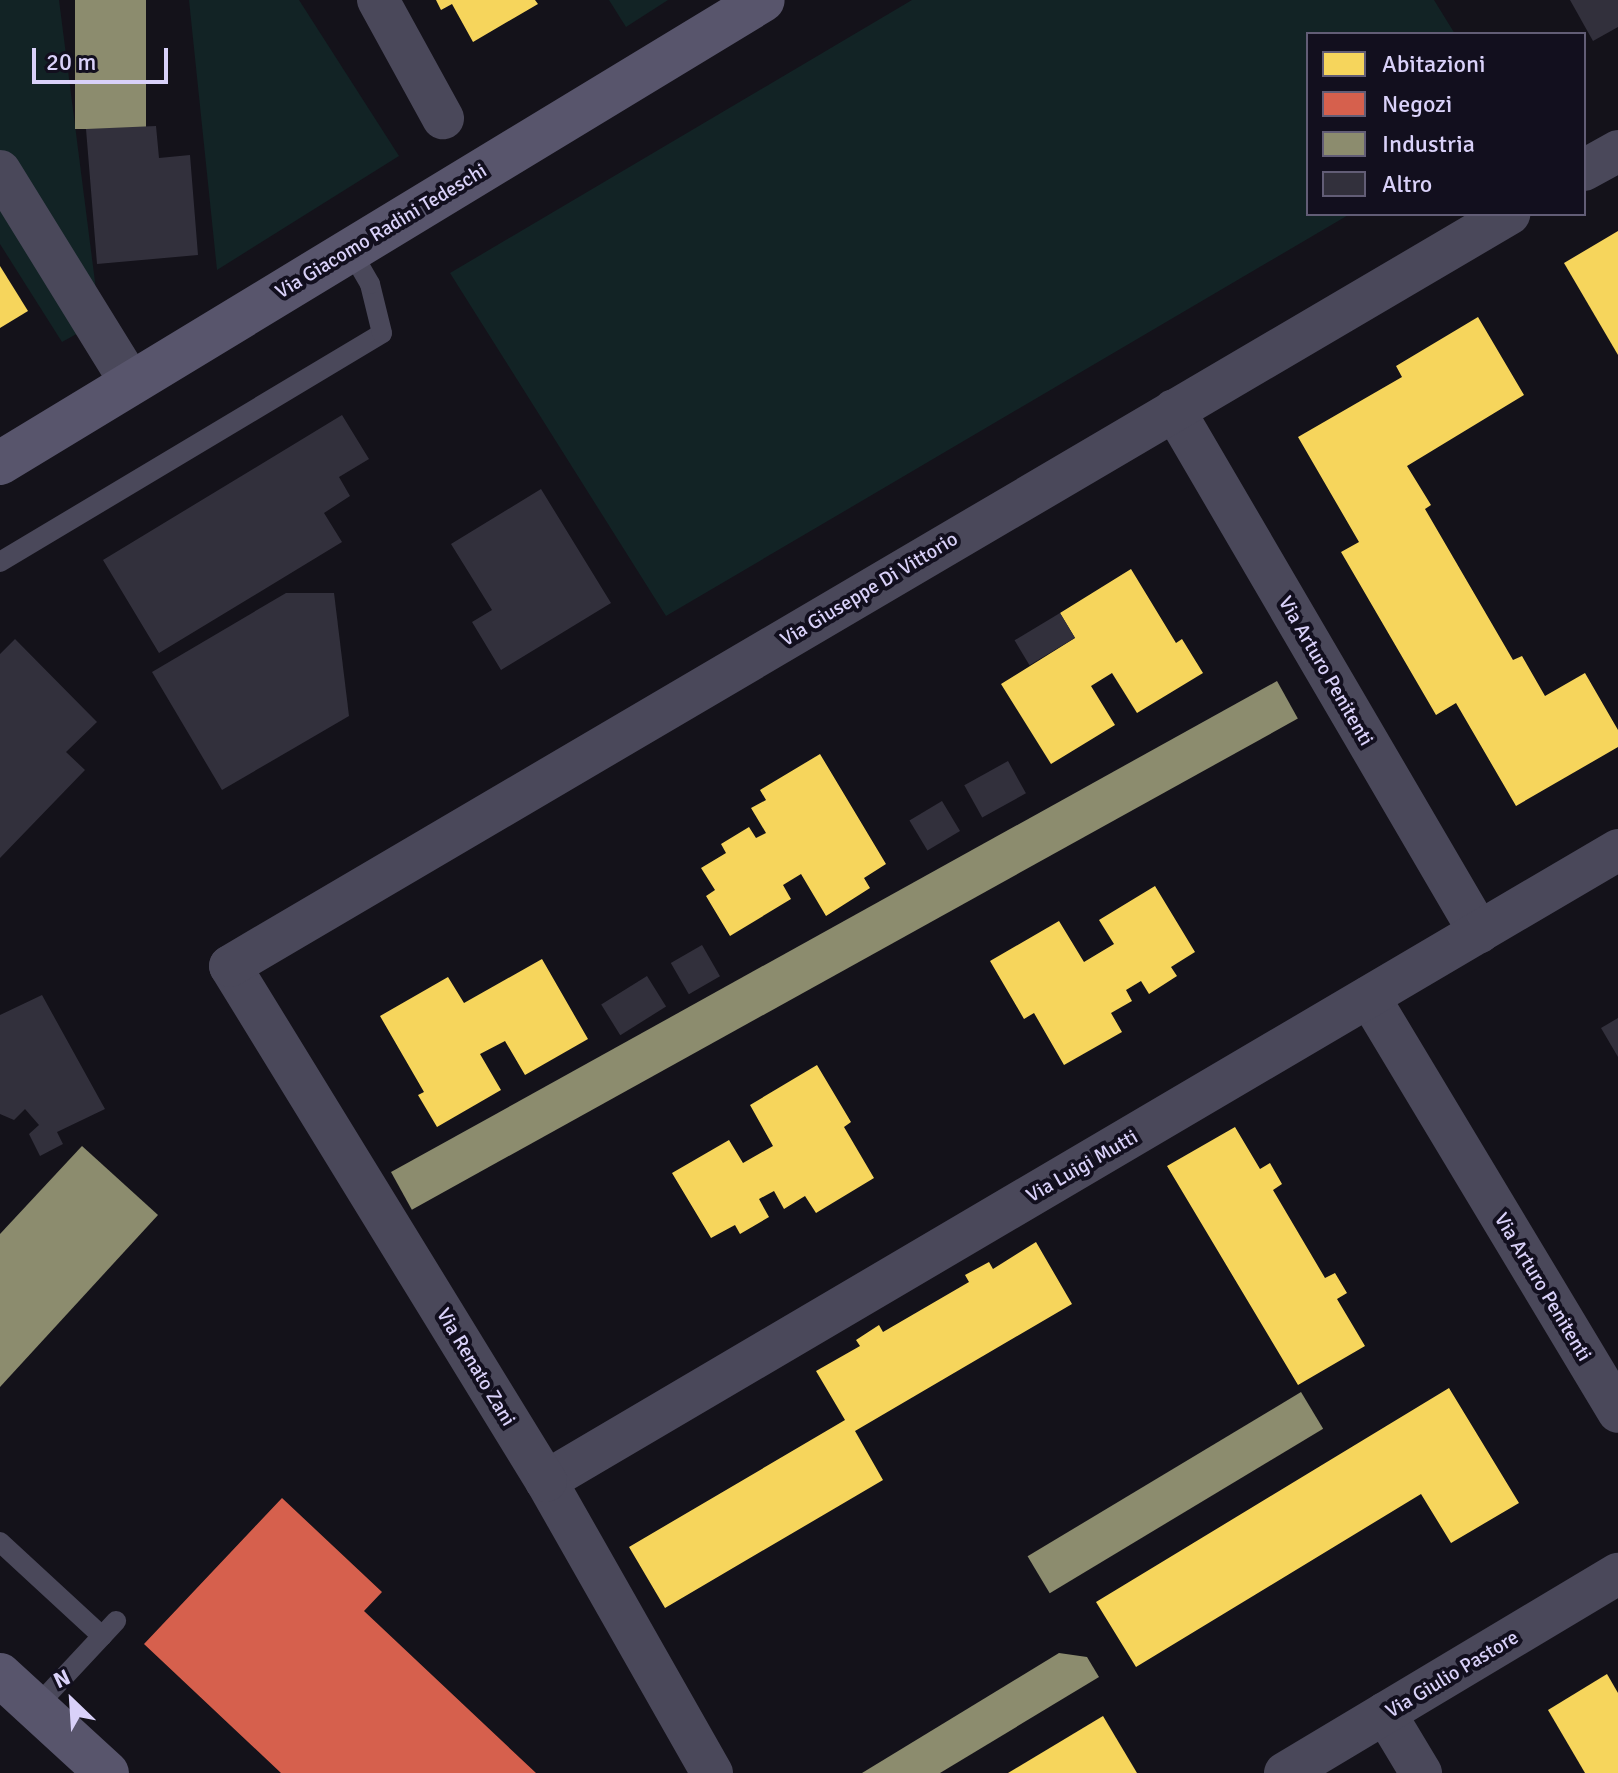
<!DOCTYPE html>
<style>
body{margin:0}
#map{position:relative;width:1618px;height:1773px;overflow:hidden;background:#14121a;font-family:Signika,sans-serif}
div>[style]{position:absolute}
.green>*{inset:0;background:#122325}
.homes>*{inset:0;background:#f6d55c}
.shops>*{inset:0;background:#d6604d}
.industry>*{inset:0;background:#8c8c6e;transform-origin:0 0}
.building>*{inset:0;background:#32303c;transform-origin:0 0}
.lane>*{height:20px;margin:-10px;padding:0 10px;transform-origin:10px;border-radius:10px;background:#4a485a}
.street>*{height:42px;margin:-21px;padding:0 21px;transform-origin:21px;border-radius:21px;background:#4a485a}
.secondary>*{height:44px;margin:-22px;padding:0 22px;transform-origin:22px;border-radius:22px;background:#58556c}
span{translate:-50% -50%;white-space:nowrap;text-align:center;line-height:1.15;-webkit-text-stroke:8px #120f1e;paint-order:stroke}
.street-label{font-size:20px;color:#d9d1f9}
.legend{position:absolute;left:1306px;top:32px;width:280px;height:184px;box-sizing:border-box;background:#120f1e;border:2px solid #625d76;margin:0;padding:10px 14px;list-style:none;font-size:24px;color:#d9d1f9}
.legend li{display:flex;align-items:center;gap:16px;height:40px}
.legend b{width:40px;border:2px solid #625d76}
.north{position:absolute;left:32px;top:1661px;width:80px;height:80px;-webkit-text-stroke:6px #120f1e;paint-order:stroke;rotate:335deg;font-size:22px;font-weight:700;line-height:32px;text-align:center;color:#d9d1f9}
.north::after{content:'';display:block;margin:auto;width:28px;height:36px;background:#d9d1f9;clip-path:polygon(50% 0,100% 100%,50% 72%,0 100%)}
.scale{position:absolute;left:32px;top:48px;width:136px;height:36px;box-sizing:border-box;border:4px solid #d9d1f9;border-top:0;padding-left:10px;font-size:24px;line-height:28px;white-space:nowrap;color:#d9d1f9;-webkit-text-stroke:6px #120f1e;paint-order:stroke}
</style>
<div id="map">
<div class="green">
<i style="clip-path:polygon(0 0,59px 0,100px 321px,62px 342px,0 244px)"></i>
<i style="clip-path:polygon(189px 0,299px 0,399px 156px,217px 270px)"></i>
<i style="clip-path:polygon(609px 0,668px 0,626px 27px)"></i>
<i style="clip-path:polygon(912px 0,1434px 0,1455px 34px,1308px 34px,1308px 214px,1350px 214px,666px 616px,450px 273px)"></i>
</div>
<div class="homes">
<i style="clip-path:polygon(436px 0,535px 0,538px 4px,473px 42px,452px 4px,441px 10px)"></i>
<i style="clip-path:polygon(1618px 231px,1618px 355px,1564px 263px)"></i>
<i style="clip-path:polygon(0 266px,28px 311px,0 328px)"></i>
<i style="clip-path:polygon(1478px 317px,1524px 395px,1407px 466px,1431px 505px,1425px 509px,1513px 660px,1522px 656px,1545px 696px,1585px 673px,1618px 730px,1618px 747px,1516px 806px,1456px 703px,1436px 715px,1341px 552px,1359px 542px,1298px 437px,1402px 377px,1396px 366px)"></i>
<i style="clip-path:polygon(1131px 569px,1176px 643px,1182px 639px,1203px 673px,1137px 713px,1112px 673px,1091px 686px,1115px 725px,1051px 764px,1001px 684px,1075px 638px,1060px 613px)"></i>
<i style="clip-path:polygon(820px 754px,886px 864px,864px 878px,870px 888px,826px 916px,801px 874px,783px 885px,791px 899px,730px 936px,706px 896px,715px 890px,701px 868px,726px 853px,721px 844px,749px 827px,756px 838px,766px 833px,751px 808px,766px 800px,760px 790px)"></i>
<i style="clip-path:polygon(1155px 886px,1195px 952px,1171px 967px,1177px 976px,1149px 994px,1141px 981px,1126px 990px,1132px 1001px,1111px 1013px,1122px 1032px,1064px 1065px,1034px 1013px,1024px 1019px,990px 961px,1059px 921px,1084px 962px,1114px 944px,1099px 920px)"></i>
<i style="clip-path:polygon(542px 959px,588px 1039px,525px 1075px,505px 1041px,480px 1054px,501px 1090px,437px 1127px,418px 1095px,424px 1092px,380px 1016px,448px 977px,464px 1003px)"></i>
<i style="clip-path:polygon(817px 1065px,851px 1122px,844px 1127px,874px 1178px,816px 1213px,805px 1196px,784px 1209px,774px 1191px,759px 1199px,769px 1217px,740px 1234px,735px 1225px,711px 1238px,672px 1173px,729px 1140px,743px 1163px,773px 1146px,750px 1105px)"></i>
<i style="clip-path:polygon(1235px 1127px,1260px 1169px,1270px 1163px,1282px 1184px,1273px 1190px,1325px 1278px,1335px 1273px,1347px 1293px,1337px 1299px,1365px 1346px,1298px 1385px,1167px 1166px)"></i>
<i style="clip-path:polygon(1036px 1242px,1072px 1304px,855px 1431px,883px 1480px,665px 1608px,629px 1547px,845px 1420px,816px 1371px,860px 1346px,856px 1340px,879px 1325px,883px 1332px,969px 1282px,965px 1275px,989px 1262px,993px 1269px)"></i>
<i style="clip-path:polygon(1449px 1388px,1519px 1503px,1451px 1543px,1421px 1494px,1136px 1667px,1096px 1602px)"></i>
<i style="clip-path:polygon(1607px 1674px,1618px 1693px,1618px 1773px,1585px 1773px,1548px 1710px)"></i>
<i style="clip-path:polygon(1103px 1716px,1137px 1773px,1008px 1773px)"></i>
</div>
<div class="shops">
<i style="clip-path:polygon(282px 1498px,382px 1592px,364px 1611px,536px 1773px,281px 1773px,144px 1644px)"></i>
</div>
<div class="industry">
<i style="left:75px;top:0;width:71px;height:129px"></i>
<i style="left:1277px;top:681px;width:43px;height:1013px;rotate:61deg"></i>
<i style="clip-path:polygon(82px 1146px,158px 1215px,0 1387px,0 1234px)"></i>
<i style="left:1301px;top:1392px;width:43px;height:319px;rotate:59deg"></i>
<i style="clip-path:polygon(1059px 1653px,1087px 1657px,1099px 1677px,940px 1773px,862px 1773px)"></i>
</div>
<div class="building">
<i style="clip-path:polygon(1570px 0,1618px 0,1618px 27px,1593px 41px)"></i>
<i style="clip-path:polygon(156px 126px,159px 158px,190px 155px,198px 255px,97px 264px,86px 129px)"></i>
<i style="clip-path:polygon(342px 415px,369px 459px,339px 477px,350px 496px,324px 513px,342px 542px,159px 653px,103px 560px)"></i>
<i style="clip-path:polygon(541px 489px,611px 603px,501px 670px,472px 622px,492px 610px,451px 544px)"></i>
<i style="clip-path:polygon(286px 593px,334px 593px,349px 716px,222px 790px,152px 672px)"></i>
<i style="left:1060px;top:613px;width:29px;height:53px;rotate:59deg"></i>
<i style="clip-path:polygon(15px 639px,97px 722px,66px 752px,85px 770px,0 858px,0 654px)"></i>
<i style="left:1008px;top:761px;width:37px;height:50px;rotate:61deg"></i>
<i style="left:942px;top:801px;width:35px;height:38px;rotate:59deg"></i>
<i style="left:702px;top:945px;width:36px;height:36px;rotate:60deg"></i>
<i style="left:647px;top:976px;width:36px;height:54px;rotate:58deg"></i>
<i style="clip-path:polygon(42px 995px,105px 1109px,57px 1132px,63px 1144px,40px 1156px,29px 1134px,39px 1125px,25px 1109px,14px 1120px,0 1114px,0 1015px)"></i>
<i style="clip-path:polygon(1618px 1018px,1618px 1057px,1601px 1028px)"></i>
</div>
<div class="lane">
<i style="left:0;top:562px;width:445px;rotate:-30.9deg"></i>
<i style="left:382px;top:333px;width:50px;rotate:-103.8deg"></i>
<i style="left:370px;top:284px;width:39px;rotate:-120deg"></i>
<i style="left:0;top:1542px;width:139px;rotate:42.7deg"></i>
<i style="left:35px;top:1708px;width:119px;rotate:-47deg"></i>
</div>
<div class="street">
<i style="left:378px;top:0;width:135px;rotate:61.2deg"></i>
<i style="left:1584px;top:170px;width:39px;rotate:-29deg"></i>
<i style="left:0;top:171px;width:249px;rotate:58.3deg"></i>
<i style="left:1174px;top:410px;width:605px;rotate:59.7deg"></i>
<i style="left:1369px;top:997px;width:484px;rotate:59deg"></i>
<i style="left:546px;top:1481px;width:1244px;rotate:-30.48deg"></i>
<i style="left:1385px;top:1713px;width:70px;rotate:59deg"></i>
<i style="left:712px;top:1773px;width:336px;rotate:-119.6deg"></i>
<i style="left:546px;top:1481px;width:604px;rotate:-121.53deg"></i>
<i style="left:230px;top:966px;width:1484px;rotate:-30.45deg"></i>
<i style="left:1285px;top:1773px;width:388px;rotate:-30.9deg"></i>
</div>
<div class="secondary">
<i style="left:0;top:463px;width:892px;rotate:-31.25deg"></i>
<i style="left:0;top:1675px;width:145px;rotate:42.5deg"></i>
</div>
<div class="street-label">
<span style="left:381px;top:231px;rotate:-31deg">Via Giacomo Radini Tedeschi</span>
<span style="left:869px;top:589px;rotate:-31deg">Via Giuseppe Di Vittorio</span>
<span style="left:1326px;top:671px;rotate:60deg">Via Arturo Penitenti</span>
<span style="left:1082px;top:1166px;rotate:-30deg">Via Luigi Mutti</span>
<span style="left:1543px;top:1287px;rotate:59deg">Via Arturo Penitenti</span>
<span style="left:476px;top:1367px;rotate:59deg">Via Renato Zani</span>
<span style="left:1452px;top:1674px;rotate:-31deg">Via Giulio Pastore</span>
</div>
<ul class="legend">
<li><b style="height:22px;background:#f6d55c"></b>Abitazioni</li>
<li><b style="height:22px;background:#d6604d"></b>Negozi</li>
<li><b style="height:22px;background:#8c8c6e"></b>Industria</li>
<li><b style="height:22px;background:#32303c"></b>Altro</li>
</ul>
<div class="north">N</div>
<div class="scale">20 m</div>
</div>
